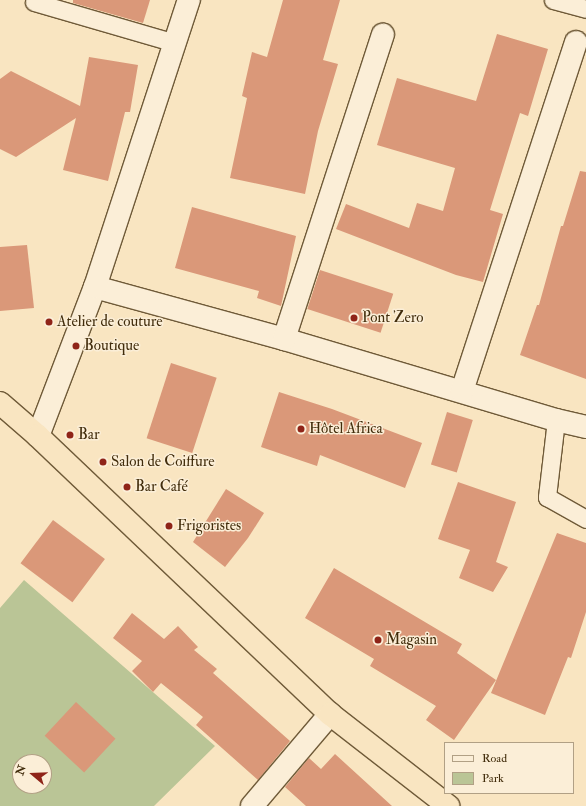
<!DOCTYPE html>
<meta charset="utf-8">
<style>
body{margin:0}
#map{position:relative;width:586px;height:806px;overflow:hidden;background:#f9e5c1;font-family:"IM FELL Double Pica",serif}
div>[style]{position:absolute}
.green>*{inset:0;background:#bac596}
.building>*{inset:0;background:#da9879;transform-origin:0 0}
.roads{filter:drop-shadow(1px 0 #6f5a38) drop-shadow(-1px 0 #6f5a38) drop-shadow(0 1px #6f5a38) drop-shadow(0 -1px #6f5a38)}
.lane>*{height:17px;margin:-8.5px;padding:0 8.5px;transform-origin:8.5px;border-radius:8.5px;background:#fbeed7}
.street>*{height:22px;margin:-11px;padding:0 11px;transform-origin:11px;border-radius:11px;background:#fbeed7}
.highway>*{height:22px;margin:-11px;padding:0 11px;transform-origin:11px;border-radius:11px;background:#f9e5c1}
.dots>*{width:11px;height:11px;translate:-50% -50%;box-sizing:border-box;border:2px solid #fbeed7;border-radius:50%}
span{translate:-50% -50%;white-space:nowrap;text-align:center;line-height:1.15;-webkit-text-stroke:3px #fbeed7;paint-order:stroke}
.poi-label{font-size:15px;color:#412c0b}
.left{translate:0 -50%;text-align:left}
.legend{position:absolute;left:444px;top:742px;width:130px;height:52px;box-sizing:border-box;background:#fbeed7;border:1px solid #b1a085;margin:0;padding:5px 7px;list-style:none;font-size:12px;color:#412c0b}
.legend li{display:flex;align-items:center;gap:8px;height:20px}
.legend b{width:20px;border:1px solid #b1a085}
.north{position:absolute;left:12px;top:754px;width:40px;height:40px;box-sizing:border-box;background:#fbeed7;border:1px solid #b1a085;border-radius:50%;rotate:289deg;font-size:11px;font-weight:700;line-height:16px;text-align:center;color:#412c0b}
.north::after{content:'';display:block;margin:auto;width:14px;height:18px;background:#8f2418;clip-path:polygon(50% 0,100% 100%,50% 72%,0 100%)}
</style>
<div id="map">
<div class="green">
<i style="clip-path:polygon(evenodd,24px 580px,215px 746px,154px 806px,0 806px,0 608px,24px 580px,20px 762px,44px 762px,44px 786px,20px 786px,20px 762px)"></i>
</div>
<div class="building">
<i style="clip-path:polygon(73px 0,150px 0,143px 23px,73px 3px)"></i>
<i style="clip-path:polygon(283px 0,340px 0,323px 60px,338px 64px,318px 131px,305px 194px,230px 178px,247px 98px,242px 96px,252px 52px,267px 57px)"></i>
<i style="clip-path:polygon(497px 34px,548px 49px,528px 116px,520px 113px,490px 210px,503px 214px,483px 282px,456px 275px,336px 229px,346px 204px,409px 228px,417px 203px,443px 211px,455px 168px,377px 145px,397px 78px,476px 101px)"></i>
<i style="clip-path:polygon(89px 57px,138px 65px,130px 112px,125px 112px,108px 181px,63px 170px,76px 118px,16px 157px,0 149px,0 79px,11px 71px,80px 106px)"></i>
<i style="clip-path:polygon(580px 171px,586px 172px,586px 379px,520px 355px,537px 305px,539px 305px,561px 226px,563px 226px)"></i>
<i style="clip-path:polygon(192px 207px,296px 236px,281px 306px,257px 298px,259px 291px,175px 268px)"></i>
<i style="clip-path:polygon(27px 245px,34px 308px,0 311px,0 247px)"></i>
<i style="left:320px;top:270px;width:77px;height:41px;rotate:18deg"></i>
<i style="left:171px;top:363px;width:48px;height:79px;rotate:18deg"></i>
<i style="clip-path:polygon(279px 392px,332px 409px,422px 443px,405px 488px,320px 455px,317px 466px,261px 447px)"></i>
<i style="left:447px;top:412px;width:27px;height:55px;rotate:17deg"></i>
<i style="clip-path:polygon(458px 482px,516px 502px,496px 562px,508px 567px,493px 592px,459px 578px,470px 550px,438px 539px)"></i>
<i style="clip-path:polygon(226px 489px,264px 513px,248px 538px,225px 567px,193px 542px)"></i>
<i style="left:53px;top:520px;width:65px;height:54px;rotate:37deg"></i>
<i style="clip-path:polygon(557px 533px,586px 543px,586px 612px,571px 658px,568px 657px,545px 715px,491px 693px)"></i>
<i style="clip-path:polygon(334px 568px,462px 644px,457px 653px,496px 680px,454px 740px,426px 720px,436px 706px,370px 666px,374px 659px,305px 618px)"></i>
<i style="clip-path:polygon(132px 613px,164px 639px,178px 626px,198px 647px,194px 650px,217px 669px,213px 673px,290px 741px,258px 780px,196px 725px,203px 717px,161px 683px,153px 692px,132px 671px,142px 661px,113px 638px)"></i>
<i style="left:76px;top:702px;width:54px;height:46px;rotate:43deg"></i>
<i style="clip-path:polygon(335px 754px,392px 806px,306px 806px,285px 787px,309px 758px,321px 769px)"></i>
</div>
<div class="roads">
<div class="lane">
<i style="left:553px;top:0;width:34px;rotate:15deg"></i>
<i style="left:34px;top:2px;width:147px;rotate:16.2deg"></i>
<i style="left:556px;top:420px;width:78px;rotate:96.7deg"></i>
<i style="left:547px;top:497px;width:45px;rotate:29.4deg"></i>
</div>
<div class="street">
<i style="left:95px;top:287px;width:196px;rotate:15.4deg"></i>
<i style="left:284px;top:339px;width:284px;rotate:16.6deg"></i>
<i style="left:556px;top:420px;width:31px;rotate:13deg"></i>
<i style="left:284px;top:339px;width:320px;rotate:-72deg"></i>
<i style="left:462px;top:391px;width:367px;rotate:-71.9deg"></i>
<i style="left:38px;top:436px;width:160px;rotate:-69.1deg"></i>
<i style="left:95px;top:287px;width:302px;rotate:-71.9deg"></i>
<i style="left:252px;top:806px;width:121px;rotate:-49.7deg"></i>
</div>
<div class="highway">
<i style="left:0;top:403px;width:50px;rotate:41deg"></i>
<i style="left:38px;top:436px;width:403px;rotate:43.6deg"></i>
<i style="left:330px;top:714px;width:150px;rotate:37.9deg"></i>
</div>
</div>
<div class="dots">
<i style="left:354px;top:318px;background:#8f2418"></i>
<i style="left:49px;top:322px;background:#8f2418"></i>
<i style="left:76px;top:346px;background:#8f2418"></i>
<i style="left:301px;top:429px;background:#8f2418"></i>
<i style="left:70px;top:435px;background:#8f2418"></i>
<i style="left:103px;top:462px;background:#8f2418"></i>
<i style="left:127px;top:487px;background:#8f2418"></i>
<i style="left:169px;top:526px;background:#8f2418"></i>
<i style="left:378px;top:640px;background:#8f2418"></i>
</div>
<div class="poi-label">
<span class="left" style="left:362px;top:318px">Pont Zero</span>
<span class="left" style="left:57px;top:322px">Atelier de couture</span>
<span class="left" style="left:84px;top:346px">Boutique</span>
<span class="left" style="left:309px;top:429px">Hôtel Africa</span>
<span class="left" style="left:78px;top:435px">Bar</span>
<span class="left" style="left:111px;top:462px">Salon de Coiffure</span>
<span class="left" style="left:135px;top:487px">Bar Café</span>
<span class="left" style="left:177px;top:526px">Frigoristes</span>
<span class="left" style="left:386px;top:640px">Magasin</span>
</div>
<ul class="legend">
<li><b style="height:5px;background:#fbeed7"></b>Road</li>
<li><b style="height:11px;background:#bac596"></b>Park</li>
</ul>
<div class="north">N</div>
</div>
